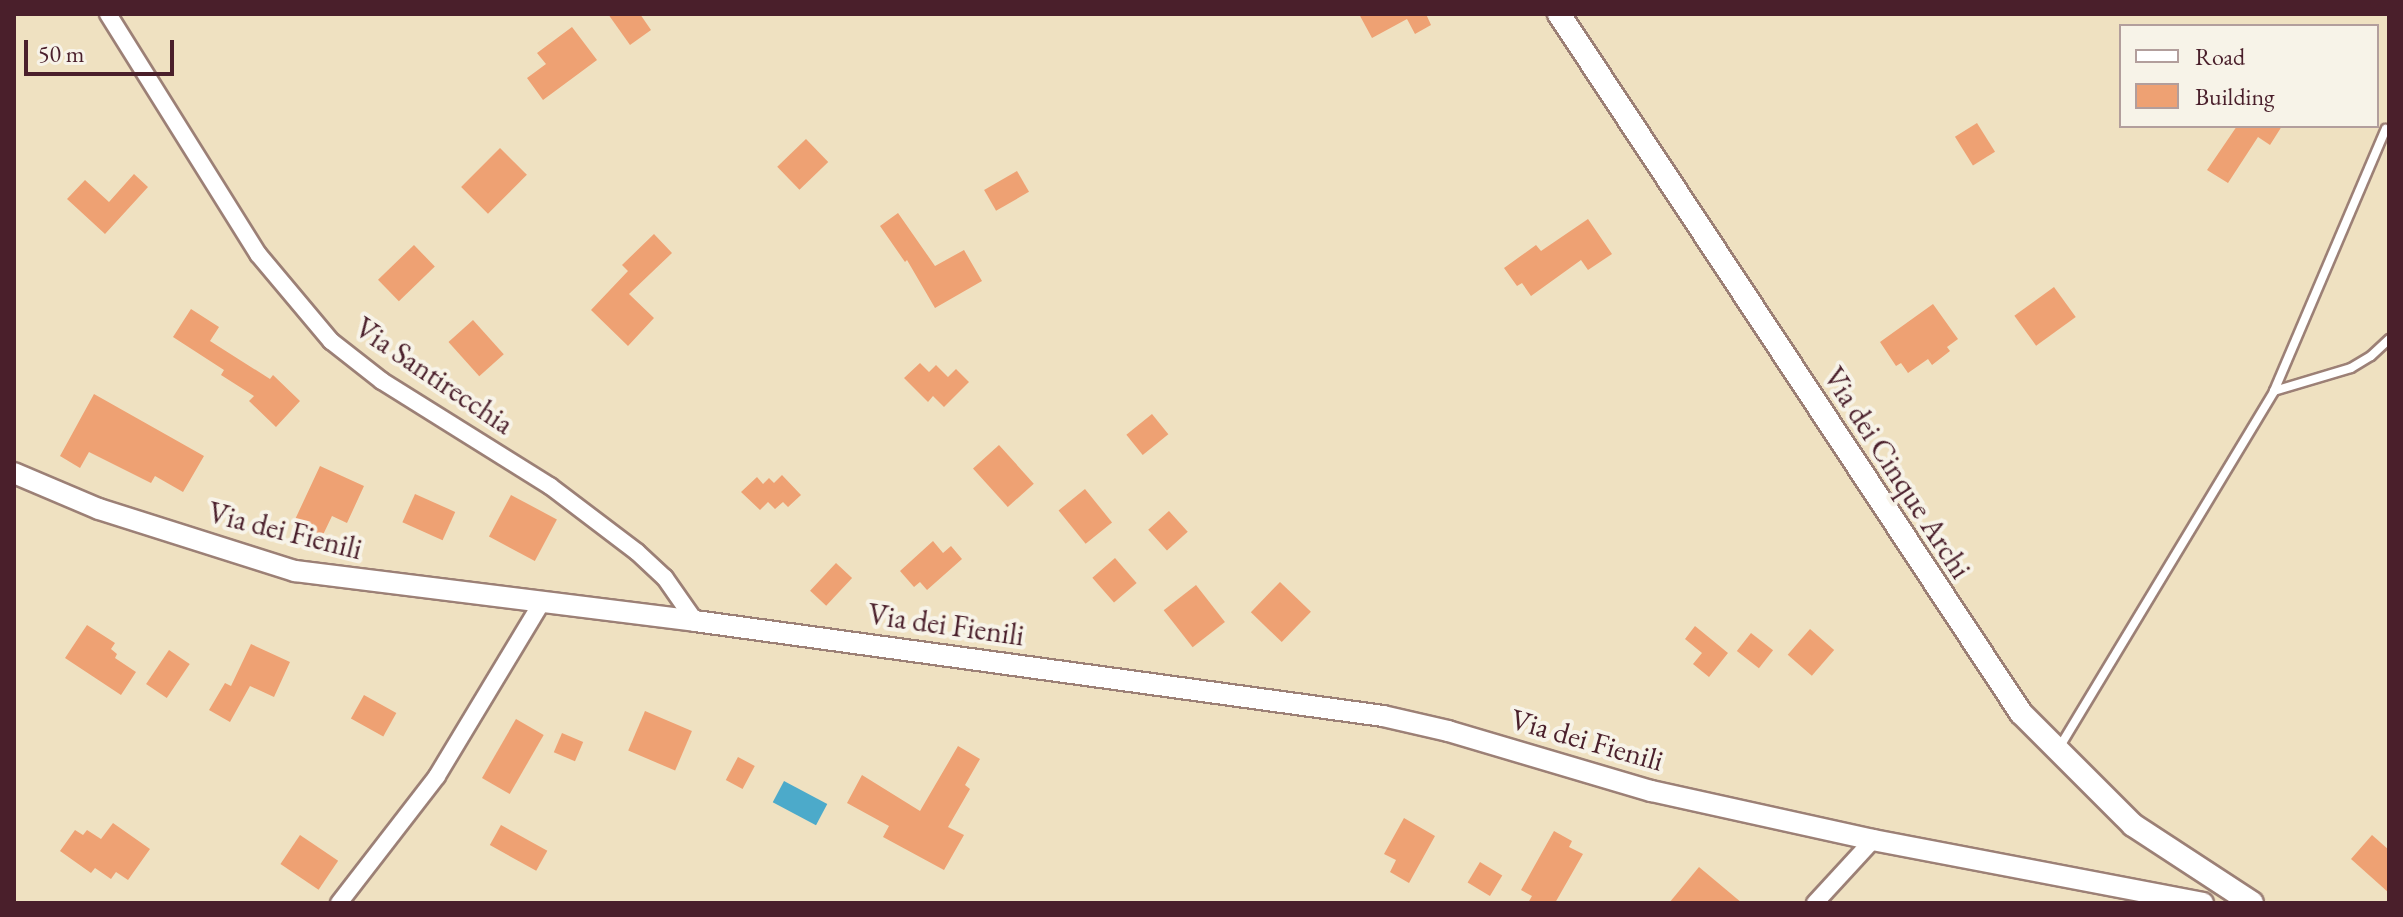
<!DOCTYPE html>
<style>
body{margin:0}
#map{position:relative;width:2403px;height:917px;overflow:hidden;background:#efe1c1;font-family:"EB Garamond",serif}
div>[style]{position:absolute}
.water>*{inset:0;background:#4caaca;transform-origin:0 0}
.building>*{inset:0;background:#eea173;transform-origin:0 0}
.roads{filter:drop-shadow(2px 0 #9c8076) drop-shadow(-2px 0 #9c8076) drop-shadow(0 2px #9c8076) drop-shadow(0 -2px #9c8076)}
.service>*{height:8px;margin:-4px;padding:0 4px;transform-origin:4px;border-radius:4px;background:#fff}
.minor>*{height:16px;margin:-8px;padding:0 8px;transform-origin:8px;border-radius:8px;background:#fff}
.tertiary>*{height:20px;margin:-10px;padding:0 10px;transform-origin:10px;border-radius:10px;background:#fff}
.secondary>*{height:22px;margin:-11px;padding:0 11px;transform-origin:11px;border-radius:11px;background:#fff}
span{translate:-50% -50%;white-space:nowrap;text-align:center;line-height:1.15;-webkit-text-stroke:8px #f7f3e8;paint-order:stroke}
.street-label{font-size:30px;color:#4a1f2b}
.frame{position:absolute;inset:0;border:16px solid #4a1f2b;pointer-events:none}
.legend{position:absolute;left:2119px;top:24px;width:260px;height:104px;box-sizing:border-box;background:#f7f3e8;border:2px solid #b29e9c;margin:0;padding:10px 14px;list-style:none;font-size:24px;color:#4a1f2b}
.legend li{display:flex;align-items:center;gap:16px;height:40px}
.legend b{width:40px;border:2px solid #b29e9c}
.scale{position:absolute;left:24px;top:40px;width:150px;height:36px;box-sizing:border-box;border:4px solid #4a1f2b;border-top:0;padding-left:10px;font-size:24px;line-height:28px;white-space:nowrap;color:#4a1f2b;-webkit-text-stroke:6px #f7f3e8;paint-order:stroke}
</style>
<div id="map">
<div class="water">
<i style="left:784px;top:781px;width:49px;height:24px;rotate:28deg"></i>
</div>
<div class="building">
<i style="clip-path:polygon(608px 14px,640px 14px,651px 30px,630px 45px)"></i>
<i style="clip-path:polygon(1359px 14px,1426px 14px,1431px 25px,1415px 34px,1407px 19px,1372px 38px)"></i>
<i style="clip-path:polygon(572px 27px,597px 60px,543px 100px,527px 78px,546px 64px,537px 53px)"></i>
<i style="left:1977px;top:123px;width:34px;height:26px;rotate:58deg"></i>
<i style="clip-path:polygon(2237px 126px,2282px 126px,2270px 145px,2258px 137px,2228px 183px,2207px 170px)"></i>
<i style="left:806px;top:139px;width:32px;height:40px;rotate:46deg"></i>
<i style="left:500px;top:148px;width:38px;height:55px;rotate:45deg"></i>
<i style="left:1017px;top:171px;width:24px;height:38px;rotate:60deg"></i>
<i style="clip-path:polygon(134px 174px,148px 187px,105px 234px,67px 199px,85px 180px,109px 202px)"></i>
<i style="clip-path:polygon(898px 213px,935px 266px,964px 250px,982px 281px,935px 308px,907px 260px,905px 262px,880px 226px)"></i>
<i style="clip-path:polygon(1588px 219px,1612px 254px,1588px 270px,1581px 260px,1531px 296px,1522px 283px,1517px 286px,1504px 268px,1536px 245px,1541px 251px)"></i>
<i style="clip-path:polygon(654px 234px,672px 253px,629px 294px,654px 318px,628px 346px,591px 310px,628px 271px,622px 265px)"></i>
<i style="left:414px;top:245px;width:30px;height:50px;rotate:46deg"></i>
<i style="left:2054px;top:287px;width:37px;height:49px;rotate:54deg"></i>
<i style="clip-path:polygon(1933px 304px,1958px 339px,1947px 347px,1950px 351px,1932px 365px,1928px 359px,1908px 373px,1901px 363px,1896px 366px,1880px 342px)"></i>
<i style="clip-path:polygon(191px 309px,219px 327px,210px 341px,270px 379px,273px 375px,300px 401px,276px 427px,249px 401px,254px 396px,221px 375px,224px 370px,173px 337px)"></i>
<i style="left:473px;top:320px;width:46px;height:33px;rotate:48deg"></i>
<i style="clip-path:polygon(920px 363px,929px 372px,936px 365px,948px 377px,956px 369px,969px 382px,944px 407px,933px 396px,928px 402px,904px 378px)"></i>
<i style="clip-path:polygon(94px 394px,204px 456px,183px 492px,155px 476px,151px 483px,89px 452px,80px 468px,60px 456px)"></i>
<i style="left:1152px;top:414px;width:26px;height:33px;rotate:51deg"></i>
<i style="left:999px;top:445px;width:52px;height:35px;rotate:48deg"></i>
<i style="clip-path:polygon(320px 466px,364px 486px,347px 523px,332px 516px,321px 539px,292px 526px)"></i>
<i style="clip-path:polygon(782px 475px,801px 495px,788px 507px,783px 502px,775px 509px,768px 502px,760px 510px,741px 492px,757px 477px,763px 484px,769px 478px,774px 483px)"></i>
<i style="left:1085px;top:489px;width:43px;height:34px;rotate:51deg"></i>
<i style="left:415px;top:494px;width:44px;height:31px;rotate:24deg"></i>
<i style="left:511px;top:495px;width:52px;height:47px;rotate:28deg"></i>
<i style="left:1169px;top:511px;width:28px;height:28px;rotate:48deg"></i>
<i style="clip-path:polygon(933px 541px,943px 553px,951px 546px,962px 559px,927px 590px,920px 582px,914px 587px,900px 571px)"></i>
<i style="left:1115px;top:558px;width:33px;height:30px;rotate:49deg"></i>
<i style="left:836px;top:563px;width:22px;height:38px;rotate:43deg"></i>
<i style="left:1280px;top:582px;width:43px;height:42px;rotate:44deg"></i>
<i style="left:1196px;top:585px;width:47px;height:41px;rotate:52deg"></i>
<i style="clip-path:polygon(87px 625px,115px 643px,111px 649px,117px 654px,115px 658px,136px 672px,121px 695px,65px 658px)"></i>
<i style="clip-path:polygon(1695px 626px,1728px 653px,1709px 677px,1693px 664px,1702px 653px,1685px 639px)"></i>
<i style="left:1810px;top:629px;width:32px;height:34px;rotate:41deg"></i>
<i style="left:1751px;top:633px;width:28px;height:23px;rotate:38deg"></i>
<i style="clip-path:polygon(251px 644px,290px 662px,274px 697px,250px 686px,230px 722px,209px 710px,225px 683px,231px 686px)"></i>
<i style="left:169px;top:650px;width:25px;height:41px;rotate:34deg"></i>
<i style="left:364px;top:695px;width:37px;height:27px;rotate:29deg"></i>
<i style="left:645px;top:711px;width:51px;height:43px;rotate:23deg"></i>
<i style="left:516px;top:719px;width:32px;height:68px;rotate:30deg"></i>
<i style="left:562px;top:733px;width:23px;height:21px;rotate:23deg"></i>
<i style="clip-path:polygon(958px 746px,980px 759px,965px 785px,970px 789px,948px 827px,964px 835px,944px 870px,883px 837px,889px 826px,847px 803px,862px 775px,920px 811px)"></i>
<i style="left:738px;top:757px;width:19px;height:26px;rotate:28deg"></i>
<i style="clip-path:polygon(1404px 818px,1435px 836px,1409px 883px,1390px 872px,1396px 860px,1384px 854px)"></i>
<i style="clip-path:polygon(113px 823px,150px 849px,128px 880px,116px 872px,111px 879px,95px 868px,91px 873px,60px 851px,75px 830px,83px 835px,87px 830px,101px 839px)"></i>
<i style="left:501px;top:825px;width:53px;height:23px;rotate:29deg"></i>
<i style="clip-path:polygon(1554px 831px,1572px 841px,1569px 847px,1583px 854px,1555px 903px,1528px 903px,1532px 896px,1521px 890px)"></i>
<i style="left:300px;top:835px;width:46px;height:35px;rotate:34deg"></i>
<i style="clip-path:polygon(2372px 835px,2389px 850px,2389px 893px,2351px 859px)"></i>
<i style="left:1480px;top:862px;width:26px;height:24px;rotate:31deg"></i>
<i style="clip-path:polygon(1699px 867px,1742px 903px,1669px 903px)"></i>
</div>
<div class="roads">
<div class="service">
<i style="left:2274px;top:391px;width:285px;rotate:-66.9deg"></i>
<i style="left:2059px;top:748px;width:417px;rotate:-58.9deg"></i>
<i style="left:2274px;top:391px;width:80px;rotate:-16.6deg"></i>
<i style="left:2351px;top:368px;width:23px;rotate:-31deg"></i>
<i style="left:2371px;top:356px;width:25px;rotate:-43deg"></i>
</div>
<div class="minor">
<i style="left:108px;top:14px;width:283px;rotate:58deg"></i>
<i style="left:258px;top:254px;width:114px;rotate:50deg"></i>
<i style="left:331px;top:341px;width:65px;rotate:38.1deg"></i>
<i style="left:382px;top:381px;width:198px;rotate:32deg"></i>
<i style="left:550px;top:486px;width:109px;rotate:37.2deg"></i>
<i style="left:637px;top:552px;width:38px;rotate:43deg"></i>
<i style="left:665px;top:578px;width:52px;rotate:55.1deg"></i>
<i style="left:339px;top:903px;width:160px;rotate:-52.3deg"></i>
<i style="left:437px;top:776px;width:203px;rotate:-58.9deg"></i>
<i style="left:1815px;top:903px;width:86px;rotate:-47.4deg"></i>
</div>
<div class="tertiary">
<i style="left:14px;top:473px;width:92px;rotate:23deg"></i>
<i style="left:99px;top:509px;width:206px;rotate:17.6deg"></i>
<i style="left:295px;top:571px;width:403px;rotate:7.1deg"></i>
<i style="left:695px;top:621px;width:695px;rotate:7.86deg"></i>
<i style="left:1383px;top:716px;width:67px;rotate:13deg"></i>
<i style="left:1448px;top:731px;width:212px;rotate:16.5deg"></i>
<i style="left:1651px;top:791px;width:227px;rotate:12.4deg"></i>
<i style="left:1873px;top:840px;width:336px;rotate:10.8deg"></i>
</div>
<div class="secondary">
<i style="left:1559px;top:14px;width:838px;rotate:56.54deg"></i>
<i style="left:2021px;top:713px;width:158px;rotate:45deg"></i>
<i style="left:2133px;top:825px;width:142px;rotate:33.2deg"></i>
</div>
</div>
<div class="street-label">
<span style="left:434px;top:376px;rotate:34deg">Via Santirecchia</span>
<span style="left:1897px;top:473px;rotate:57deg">Via dei Cinque Archi</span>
<span style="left:285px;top:531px;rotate:14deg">Via dei Fienili</span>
<span style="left:946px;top:625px;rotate:8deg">Via dei Fienili</span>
<span style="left:1587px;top:740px;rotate:16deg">Via dei Fienili</span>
</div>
<div class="frame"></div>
<ul class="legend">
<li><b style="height:10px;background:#fff"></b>Road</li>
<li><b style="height:22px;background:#eea173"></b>Building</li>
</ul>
<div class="scale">50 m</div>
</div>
